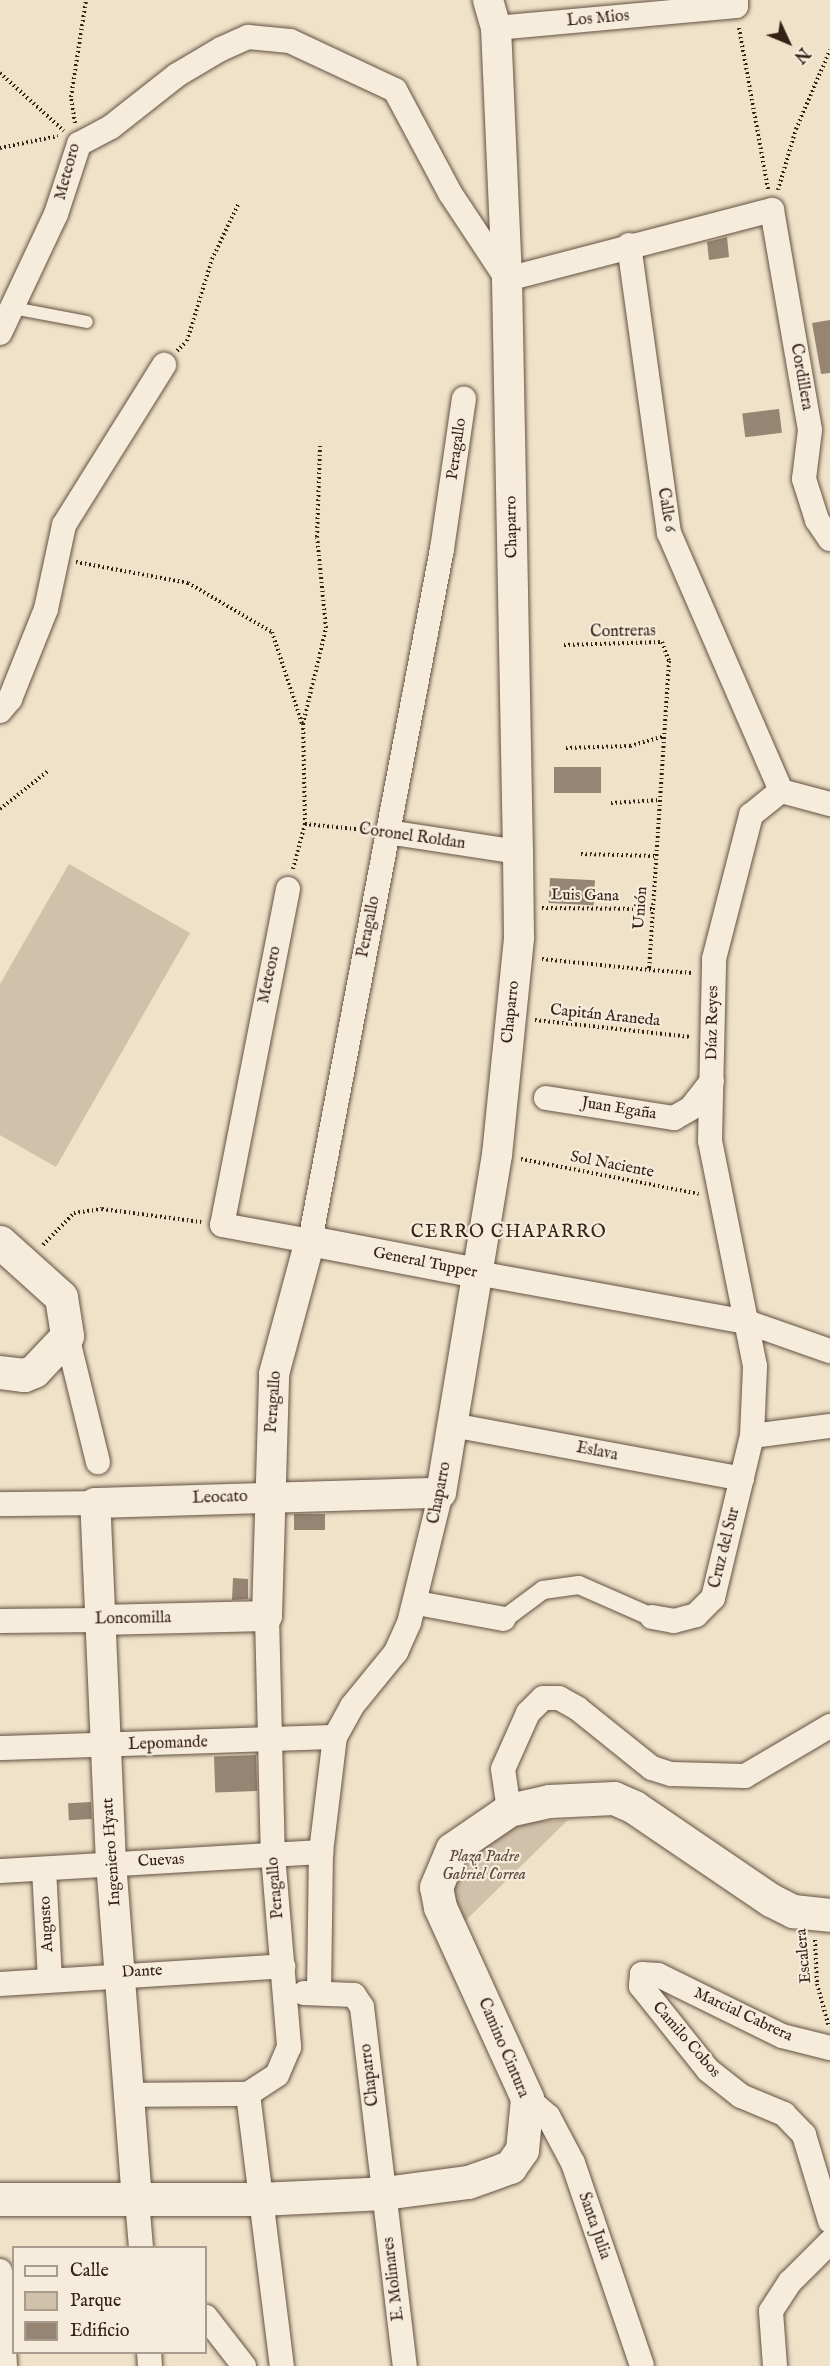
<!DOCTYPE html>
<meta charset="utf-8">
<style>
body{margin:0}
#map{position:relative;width:830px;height:2366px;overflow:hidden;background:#efe2c8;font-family:"IM FELL English",serif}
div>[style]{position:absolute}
.green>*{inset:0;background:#d0c1aa}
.building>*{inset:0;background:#978573;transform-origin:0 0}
.path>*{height:4px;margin-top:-2px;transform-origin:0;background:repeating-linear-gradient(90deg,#372117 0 1.5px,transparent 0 4.5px)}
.roads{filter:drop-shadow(0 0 2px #655143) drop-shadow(0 0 2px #655143)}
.service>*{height:12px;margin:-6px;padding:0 6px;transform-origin:6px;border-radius:6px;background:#f5ecdb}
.pedestrian>*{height:18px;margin:-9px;padding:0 9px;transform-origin:9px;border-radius:9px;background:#f5ecdb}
.minor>*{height:24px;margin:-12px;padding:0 12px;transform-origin:12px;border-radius:12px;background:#f5ecdb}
.tertiary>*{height:30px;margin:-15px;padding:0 15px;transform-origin:15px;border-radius:15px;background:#f5ecdb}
.secondary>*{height:33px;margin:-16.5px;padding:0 16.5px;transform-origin:16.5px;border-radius:16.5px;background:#f5ecdb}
span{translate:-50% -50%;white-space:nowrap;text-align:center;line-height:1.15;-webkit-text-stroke:4.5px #f5ecdb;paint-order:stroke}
.street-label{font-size:16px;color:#372117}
.park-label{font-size:16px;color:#5d493c;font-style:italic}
.neighbourhood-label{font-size:18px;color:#372117;letter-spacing:1.5px}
.legend{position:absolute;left:12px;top:2246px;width:195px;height:108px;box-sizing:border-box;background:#f5ecdb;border:2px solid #a99b8d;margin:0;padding:8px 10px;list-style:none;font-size:18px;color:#372117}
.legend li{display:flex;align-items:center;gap:12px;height:30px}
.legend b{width:30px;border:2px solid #a99b8d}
.north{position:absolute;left:758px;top:12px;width:60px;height:60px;-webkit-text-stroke:4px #f5ecdb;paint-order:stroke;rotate:134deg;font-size:16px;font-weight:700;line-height:24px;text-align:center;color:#372117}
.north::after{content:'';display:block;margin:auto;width:21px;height:27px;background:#372117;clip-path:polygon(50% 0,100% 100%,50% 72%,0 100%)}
</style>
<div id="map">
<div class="green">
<div style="clip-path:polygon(69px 864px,190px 933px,56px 1167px,0 1135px,0 984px)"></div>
<div style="clip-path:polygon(568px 1820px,463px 1923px,444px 1890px,463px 1852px,498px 1823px)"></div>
</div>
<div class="building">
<div style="clip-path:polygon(727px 237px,729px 257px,709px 260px,707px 242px)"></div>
<div style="clip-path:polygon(830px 320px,830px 373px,821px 374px,812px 323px)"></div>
<div style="left:779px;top:409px;width:24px;height:37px;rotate:83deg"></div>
<div style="left:601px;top:767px;width:26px;height:47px;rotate:90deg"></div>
<div style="left:550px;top:878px;width:45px;height:25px;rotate:3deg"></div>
<div style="left:325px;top:1514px;width:16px;height:31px;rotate:90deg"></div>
<div style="clip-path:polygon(233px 1578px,248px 1579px,248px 1599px,232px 1600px)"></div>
<div style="left:256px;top:1755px;width:36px;height:42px;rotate:88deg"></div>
<div style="left:91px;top:1802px;width:17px;height:23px;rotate:87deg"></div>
</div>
<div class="path">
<div style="left:739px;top:28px;width:164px;rotate:79.8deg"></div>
<div style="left:0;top:73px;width:86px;rotate:42.2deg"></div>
<div style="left:75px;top:123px;width:26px;rotate:-99deg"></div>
<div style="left:71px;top:97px;width:98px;rotate:-81.2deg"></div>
<div style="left:0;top:148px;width:59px;rotate:-11.7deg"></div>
<div style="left:778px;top:190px;width:64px;rotate:-73.6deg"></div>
<div style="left:796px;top:129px;width:86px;rotate:-66.7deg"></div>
<div style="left:177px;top:351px;width:14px;rotate:-45deg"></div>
<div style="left:187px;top:341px;width:86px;rotate:-73deg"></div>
<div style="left:212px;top:259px;width:62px;rotate:-64.3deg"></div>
<div style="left:76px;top:562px;width:114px;rotate:10.6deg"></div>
<div style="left:188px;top:583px;width:97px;rotate:30.3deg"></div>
<div style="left:272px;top:632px;width:97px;rotate:71.9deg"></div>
<div style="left:564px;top:645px;width:98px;rotate:-1.8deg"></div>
<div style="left:662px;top:642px;width:20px;rotate:70deg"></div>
<div style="left:669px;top:661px;width:310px;rotate:93.7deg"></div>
<div style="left:649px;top:970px;width:45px;rotate:3.8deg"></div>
<div style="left:566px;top:748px;width:64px;rotate:-1.8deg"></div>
<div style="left:630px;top:746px;width:35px;rotate:-16deg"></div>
<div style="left:611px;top:803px;width:49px;rotate:-3.5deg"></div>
<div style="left:0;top:809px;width:61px;rotate:-38.4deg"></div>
<div style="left:305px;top:824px;width:61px;rotate:5.6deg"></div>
<div style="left:581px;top:854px;width:75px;rotate:1.5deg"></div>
<div style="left:293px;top:869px;width:47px;rotate:-75.1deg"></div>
<div style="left:305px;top:824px;width:100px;rotate:-91.1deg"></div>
<div style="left:303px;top:724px;width:99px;rotate:-76.5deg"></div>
<div style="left:326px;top:628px;width:91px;rotate:-95.6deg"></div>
<div style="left:317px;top:537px;width:91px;rotate:-88.1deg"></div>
<div style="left:542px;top:908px;width:110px;rotate:0.5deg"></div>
<div style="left:542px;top:959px;width:108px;rotate:5.9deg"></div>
<div style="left:535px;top:1020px;width:157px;rotate:6.2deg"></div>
<div style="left:521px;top:1159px;width:181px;rotate:11.1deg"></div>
<div style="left:43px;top:1245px;width:45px;rotate:-45.9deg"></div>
<div style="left:74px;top:1213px;width:28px;rotate:-8deg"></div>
<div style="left:102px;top:1209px;width:100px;rotate:7.5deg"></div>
<div style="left:815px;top:1940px;width:44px;rotate:87.4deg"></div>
<div style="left:817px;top:1984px;width:45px;rotate:74.4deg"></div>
</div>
<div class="roads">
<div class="service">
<div style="left:13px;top:308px;width:75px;rotate:10.7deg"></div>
</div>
<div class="pedestrian">
<div style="left:504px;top:1619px;width:49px;rotate:-36.6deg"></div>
<div style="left:543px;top:1590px;width:36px;rotate:-8deg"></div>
<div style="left:579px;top:1585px;width:80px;rotate:23.7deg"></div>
</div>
<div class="minor">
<div style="left:496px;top:28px;width:241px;rotate:-5.2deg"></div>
<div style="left:736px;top:6px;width:6px;rotate:-90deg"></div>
<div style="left:629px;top:245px;width:291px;rotate:82.1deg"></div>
<div style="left:669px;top:533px;width:281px;rotate:66.5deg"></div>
<div style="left:0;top:333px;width:132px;rotate:-64.8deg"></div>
<div style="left:56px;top:214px;width:74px;rotate:-71.8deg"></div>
<div style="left:79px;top:144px;width:36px;rotate:-28deg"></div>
<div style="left:111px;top:127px;width:84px;rotate:-38.2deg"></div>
<div style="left:177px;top:75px;width:51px;rotate:-30.6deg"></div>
<div style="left:221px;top:49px;width:30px;rotate:-24deg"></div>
<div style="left:248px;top:37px;width:42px;rotate:5.4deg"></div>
<div style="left:290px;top:41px;width:116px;rotate:25deg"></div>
<div style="left:395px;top:90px;width:117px;rotate:61.9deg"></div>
<div style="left:450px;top:193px;width:103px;rotate:56.5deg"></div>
<div style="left:507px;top:279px;width:274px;rotate:-14.6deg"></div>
<div style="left:772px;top:210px;width:223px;rotate:80.2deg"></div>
<div style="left:810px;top:430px;width:49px;rotate:97deg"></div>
<div style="left:804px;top:479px;width:43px;rotate:72.4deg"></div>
<div style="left:817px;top:520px;width:23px;rotate:56deg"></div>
<div style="left:0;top:711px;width:16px;rotate:-50deg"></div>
<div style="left:10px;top:699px;width:97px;rotate:-68.2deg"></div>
<div style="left:46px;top:609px;width:86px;rotate:-77.9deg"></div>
<div style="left:64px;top:525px;width:189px;rotate:-58deg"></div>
<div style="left:387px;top:832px;width:133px;rotate:8.7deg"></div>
<div style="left:288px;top:889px;width:342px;rotate:101.1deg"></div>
<div style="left:222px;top:1225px;width:89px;rotate:10.3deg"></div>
<div style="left:310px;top:1241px;width:704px;rotate:-79.2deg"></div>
<div style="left:442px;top:549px;width:152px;rotate:-81.7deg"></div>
<div style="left:546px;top:1098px;width:130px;rotate:8.9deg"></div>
<div style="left:674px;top:1118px;width:20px;rotate:-30deg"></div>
<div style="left:691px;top:1108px;width:34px;rotate:-52deg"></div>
<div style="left:477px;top:1273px;width:274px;rotate:10.3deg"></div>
<div style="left:747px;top:1322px;width:88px;rotate:19.3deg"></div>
<div style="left:67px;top:1336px;width:130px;rotate:76.2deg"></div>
<div style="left:452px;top:1425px;width:295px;rotate:10.5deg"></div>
<div style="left:752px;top:1436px;width:79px;rotate:-7.3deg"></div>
<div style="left:0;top:1504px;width:95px;rotate:-0.6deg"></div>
<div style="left:417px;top:1603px;width:88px;rotate:10.4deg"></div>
<div style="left:267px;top:1616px;width:239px;rotate:88.6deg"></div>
<div style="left:273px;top:1855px;width:193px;rotate:85.2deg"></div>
<div style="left:289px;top:2047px;width:30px;rotate:113deg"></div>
<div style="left:277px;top:2075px;width:35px;rotate:147deg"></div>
<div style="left:248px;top:2094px;width:274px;rotate:82.9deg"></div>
<div style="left:652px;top:1617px;width:22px;rotate:10deg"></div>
<div style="left:674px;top:1621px;width:23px;rotate:-15deg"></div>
<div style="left:696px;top:1615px;width:24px;rotate:-45deg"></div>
<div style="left:713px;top:1598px;width:167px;rotate:-76.5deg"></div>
<div style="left:752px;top:1436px;width:70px;rotate:-87.5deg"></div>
<div style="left:755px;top:1366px;width:229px;rotate:-101.3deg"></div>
<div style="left:710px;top:1141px;width:182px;rotate:-88.7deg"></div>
<div style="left:714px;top:959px;width:149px;rotate:-75.6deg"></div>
<div style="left:751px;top:815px;width:38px;rotate:-39deg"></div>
<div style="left:781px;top:791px;width:51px;rotate:14.9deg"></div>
<div style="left:0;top:1621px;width:99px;rotate:-0.6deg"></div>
<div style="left:0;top:1748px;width:335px;rotate:-1.9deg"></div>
<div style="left:509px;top:1810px;width:41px;rotate:-98.3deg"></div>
<div style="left:503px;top:1769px;width:61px;rotate:-65.9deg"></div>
<div style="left:528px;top:1713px;width:21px;rotate:-45deg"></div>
<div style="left:543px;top:1698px;width:16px"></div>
<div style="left:559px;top:1698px;width:21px;rotate:29deg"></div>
<div style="left:577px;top:1708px;width:96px;rotate:38.7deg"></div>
<div style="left:652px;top:1768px;width:20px;rotate:18deg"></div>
<div style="left:671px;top:1774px;width:74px;rotate:1.5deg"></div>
<div style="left:745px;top:1776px;width:99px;rotate:-30.5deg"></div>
<div style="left:44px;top:1869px;width:111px;rotate:86.9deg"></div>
<div style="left:0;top:1871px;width:322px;rotate:-3.4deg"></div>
<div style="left:0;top:1984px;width:284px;rotate:-3.6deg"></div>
<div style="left:304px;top:1993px;width:50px;rotate:2.3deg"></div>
<div style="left:354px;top:1995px;width:14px;rotate:56deg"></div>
<div style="left:362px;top:2007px;width:362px;rotate:83.2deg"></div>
<div style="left:319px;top:1993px;width:141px;rotate:-89.2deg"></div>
<div style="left:321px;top:1852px;width:116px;rotate:-83.1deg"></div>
<div style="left:335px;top:1737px;width:35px;rotate:-61deg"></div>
<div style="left:352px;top:1706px;width:70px;rotate:-50.8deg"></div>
<div style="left:396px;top:1652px;width:32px;rotate:-66deg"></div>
<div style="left:409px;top:1623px;width:134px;rotate:-76.2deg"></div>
<div style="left:830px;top:2048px;width:49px;rotate:-166deg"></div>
<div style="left:782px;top:2036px;width:138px;rotate:-153.8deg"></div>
<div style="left:658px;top:1975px;width:16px;rotate:-176deg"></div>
<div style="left:642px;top:1974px;width:12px;rotate:95deg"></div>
<div style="left:641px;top:1986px;width:107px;rotate:51.4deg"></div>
<div style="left:708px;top:2070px;width:42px;rotate:38.2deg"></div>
<div style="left:741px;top:2096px;width:47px;rotate:22.7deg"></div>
<div style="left:784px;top:2114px;width:29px;rotate:46deg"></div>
<div style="left:804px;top:2135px;width:90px;rotate:73.2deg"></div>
<div style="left:129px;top:2095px;width:119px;rotate:-0.5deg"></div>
<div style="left:527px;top:2098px;width:28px;rotate:41deg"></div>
<div style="left:548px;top:2116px;width:53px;rotate:62deg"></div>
<div style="left:573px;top:2163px;width:214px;rotate:71.2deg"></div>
<div style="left:137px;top:2200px;width:48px;rotate:85.2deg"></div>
<div style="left:0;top:2271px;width:95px;rotate:87deg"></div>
<div style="left:206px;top:2317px;width:62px;rotate:52.2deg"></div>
<div style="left:149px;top:2352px;width:14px;rotate:86deg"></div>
<div style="left:775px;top:2366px;width:55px;rotate:-94.2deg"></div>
<div style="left:771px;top:2311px;width:35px;rotate:-57deg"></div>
<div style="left:790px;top:2282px;width:57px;rotate:-45deg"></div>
</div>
<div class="tertiary">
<div style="left:99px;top:1620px;width:168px;rotate:-1.4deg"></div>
<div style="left:267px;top:1616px;width:242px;rotate:-88.3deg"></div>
<div style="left:274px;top:1374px;width:138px;rotate:-74.9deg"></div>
<div style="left:310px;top:1241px;width:170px;rotate:10.8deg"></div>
<div style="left:137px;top:2200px;width:338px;rotate:-94.4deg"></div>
<div style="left:111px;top:1863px;width:360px;rotate:-92.5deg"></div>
<div style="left:95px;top:1503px;width:346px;rotate:-1.7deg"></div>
<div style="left:441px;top:1493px;width:343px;rotate:-80.6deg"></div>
<div style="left:497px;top:1155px;width:219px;rotate:-84.2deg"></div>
<div style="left:519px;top:937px;width:85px;rotate:-90.7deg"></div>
<div style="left:518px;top:852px;width:573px;rotate:-91.1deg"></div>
<div style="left:507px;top:279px;width:251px;rotate:-92.5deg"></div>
<div style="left:496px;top:28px;width:29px;rotate:-106deg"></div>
</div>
<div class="secondary">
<div style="left:0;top:1242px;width:82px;rotate:42deg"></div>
<div style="left:61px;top:1297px;width:39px;rotate:81deg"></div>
<div style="left:67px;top:1336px;width:48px;rotate:133.3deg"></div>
<div style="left:34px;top:1371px;width:11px;rotate:158deg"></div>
<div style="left:24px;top:1375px;width:24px;rotate:-173deg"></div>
<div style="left:0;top:2199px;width:259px"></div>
<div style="left:259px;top:2199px;width:125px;rotate:-2.7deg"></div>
<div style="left:384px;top:2193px;width:85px;rotate:-7.5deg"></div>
<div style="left:468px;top:2182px;width:45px;rotate:-19.7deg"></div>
<div style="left:510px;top:2167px;width:21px;rotate:-55deg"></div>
<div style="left:522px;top:2150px;width:52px;rotate:-84.5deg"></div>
<div style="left:527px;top:2098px;width:210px;rotate:-114.5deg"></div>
<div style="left:440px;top:1907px;width:20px;rotate:-101deg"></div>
<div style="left:436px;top:1887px;width:41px;rotate:-67.2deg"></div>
<div style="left:452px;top:1849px;width:69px;rotate:-34.4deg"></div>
<div style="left:509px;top:1810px;width:41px;rotate:-12.7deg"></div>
<div style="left:549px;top:1801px;width:65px;rotate:-2.6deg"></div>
<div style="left:614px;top:1798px;width:22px;rotate:24deg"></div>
<div style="left:634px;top:1807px;width:166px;rotate:34.2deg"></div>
<div style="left:771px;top:1900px;width:25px;rotate:27deg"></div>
<div style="left:793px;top:1911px;width:37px;rotate:6deg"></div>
</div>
</div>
<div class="street-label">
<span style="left:598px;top:19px;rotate:-5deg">Los Mios</span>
<span style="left:68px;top:172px;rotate:-75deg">Meteoro</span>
<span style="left:801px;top:377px;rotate:80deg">Cordillera</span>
<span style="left:457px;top:449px;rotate:-82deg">Peragallo</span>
<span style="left:666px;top:510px;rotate:80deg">Calle 6</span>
<span style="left:512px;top:527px;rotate:-91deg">Chaparro</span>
<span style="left:623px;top:632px;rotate:-1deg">Contreras</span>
<span style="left:412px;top:837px;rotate:8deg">Coronel Roldan</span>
<span style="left:585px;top:896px;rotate:1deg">Luis Gana</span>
<span style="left:641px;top:908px;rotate:-86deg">Unión</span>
<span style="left:369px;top:927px;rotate:-79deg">Peragallo</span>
<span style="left:270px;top:975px;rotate:-78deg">Meteoro</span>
<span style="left:511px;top:1012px;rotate:-84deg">Chaparro</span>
<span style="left:605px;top:1016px;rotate:6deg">Capitán Araneda</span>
<span style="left:713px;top:1023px;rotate:-89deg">Díaz Reyes</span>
<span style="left:619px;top:1109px;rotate:9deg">Juan Egaña</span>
<span style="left:612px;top:1165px;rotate:11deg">Sol Naciente</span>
<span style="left:425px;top:1263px;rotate:11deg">General Tupper</span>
<span style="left:274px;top:1402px;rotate:-86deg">Peragallo</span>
<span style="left:597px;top:1452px;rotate:11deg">Eslava</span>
<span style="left:440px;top:1493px;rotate:-79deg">Chaparro</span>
<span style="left:220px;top:1498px;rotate:-2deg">Leocato</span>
<span style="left:725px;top:1548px;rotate:-76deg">Cruz del Sur</span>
<span style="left:133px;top:1619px;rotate:-1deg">Loncomilla</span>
<span style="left:168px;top:1744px;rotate:-2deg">Lepomande</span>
<span style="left:112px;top:1852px;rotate:-94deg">Ingeniero Hyatt</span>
<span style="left:161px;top:1861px;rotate:-3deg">Cuevas</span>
<span style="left:276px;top:1888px;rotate:-95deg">Peragallo</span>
<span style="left:47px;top:1924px;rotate:-93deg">Augusto</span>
<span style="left:804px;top:1956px;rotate:-95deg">Escalera</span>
<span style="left:142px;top:1972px;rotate:-3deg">Dante</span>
<span style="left:743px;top:2015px;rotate:25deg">Marcial Cabrera</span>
<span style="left:686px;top:2040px;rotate:49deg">Camilo Cobos</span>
<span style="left:503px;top:2048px;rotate:67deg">Camino Cintura</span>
<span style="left:370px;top:2075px;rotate:-97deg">Chaparro</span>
<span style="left:594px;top:2226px;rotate:71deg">Santa Julia</span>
<span style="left:394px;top:2279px;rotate:-97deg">E. Molinares</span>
</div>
<div class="park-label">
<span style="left:484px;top:1866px">Plaza Padre<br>Gabriel Correa</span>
</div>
<div class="neighbourhood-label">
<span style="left:509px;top:1233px">CERRO CHAPARRO</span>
</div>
<ul class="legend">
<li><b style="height:8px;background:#f5ecdb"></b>Calle</li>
<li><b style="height:16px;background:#d0c1aa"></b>Parque</li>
<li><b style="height:16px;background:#978573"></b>Edificio</li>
</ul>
<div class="north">N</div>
</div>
